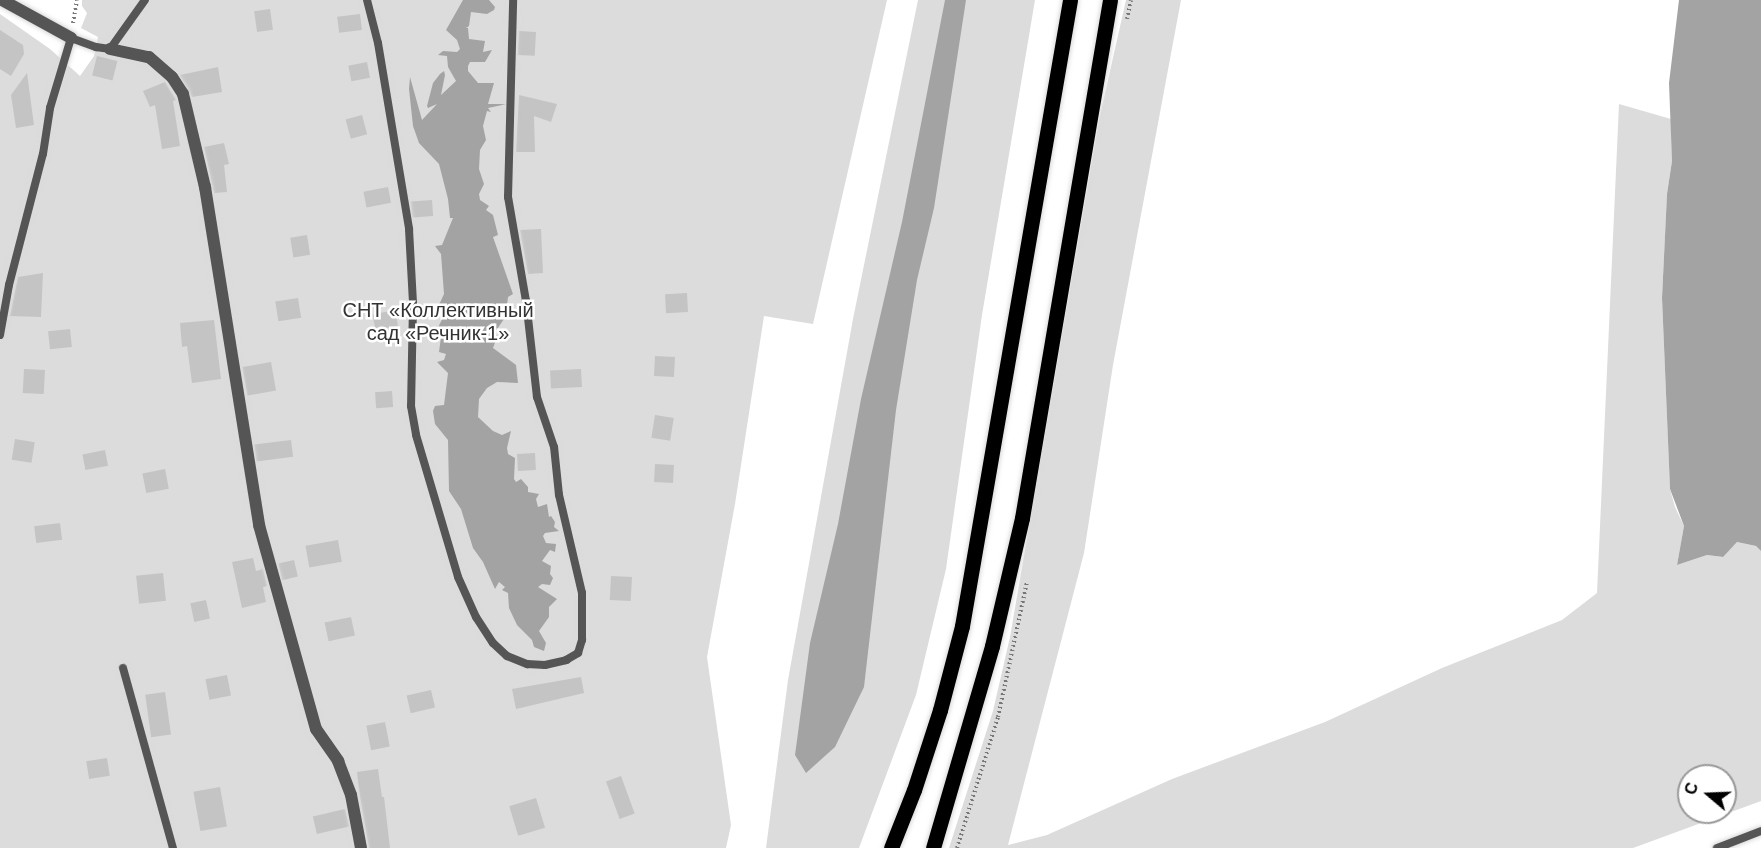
<!DOCTYPE html>
<meta charset="utf-8">
<style>
body{margin:0}
#map{position:relative;width:1761px;height:848px;overflow:hidden;background:#fff;font-family:Helvetica,sans-serif}
div>[style]{position:absolute}
.green>*{inset:0;background:#dcdcdc}
.water>*{inset:0;background:#a3a3a3}
.building>*{inset:0;background:#c4c4c4;transform-origin:0 0}
.path>*{height:4px;margin-top:-2px;transform-origin:0;background:repeating-linear-gradient(90deg,#777 0 1.5px,transparent 0 4.5px)}
.roads{filter:drop-shadow(0 0 2px #dbdbdb) drop-shadow(0 0 2px #dbdbdb)}
.lane>*{height:8px;margin:-4px;padding:0 4px;transform-origin:4px;border-radius:4px;background:#555}
.street>*{height:12px;margin:-6px;padding:0 6px;transform-origin:6px;border-radius:6px;background:#555}
.primary>*{height:15px;margin:-7.5px;padding:0 7.5px;transform-origin:7.5px;border-radius:7.5px;background:#000}
span{translate:-50% -50%;white-space:nowrap;text-align:center;line-height:1.15;-webkit-text-stroke:5px #fff;paint-order:stroke}
.park-label{font-size:20px;color:#333}
.north{position:absolute;left:1677px;top:764px;width:60px;height:60px;box-sizing:border-box;background:#fff;border:2px solid #999;border-radius:50%;rotate:289deg;font-size:16px;font-weight:700;line-height:24px;text-align:center;color:#000}
.north::after{content:'';display:block;margin:auto;width:21px;height:27px;background:#000;clip-path:polygon(50% 0,100% 100%,50% 72%,0 100%)}
</style>
<div id="map">
<div class="green">
<div style="clip-path:polygon(82px 0,887px 0,813px 324px,764px 316px,735px 504px,707px 657px,731px 825px,726px 848px,0 848px,0 14px,50px 49px,80px 76px,94px 56px,98px 37px,81px 28px,87px 13px,82px 6px)"></div>
<div style="clip-path:polygon(918px 0,1035px 0,982px 315px,946px 569px,916px 695px,859px 848px,766px 848px,788px 680px,853px 319px)"></div>
<div style="clip-path:polygon(evenodd,1126px 0,1181px 0,1113px 365px,1084px 553px,1008px 845px,1047px 835px,1172px 779px,1325px 722px,1442px 668px,1562px 620px,1597px 593px,1619px 104px,1671px 119px,1672px 161px,1667px 194px,1662px 298px,1670px 489px,1675px 507px,1684px 526px,1677px 565px,1707px 555px,1722px 557px,1737px 542px,1756px 546px,1761px 551px,1761px 801px,1633px 848px,949px 848px,993px 711px,1010px 637px,1099px 120px,1126px 0,1689px 776px,1725px 776px,1725px 812px,1689px 812px,1689px 776px)"></div>
</div>
<div class="water">
<div style="clip-path:polygon(463px 0,489px 0,495px 7px,494px 10px,487px 14px,471px 12px,469px 26px,466px 28px,468px 28px,469px 39px,485px 41px,483px 52px,492px 50px,485px 62px,470px 62px,468px 66px,468px 71px,478px 83px,494px 83px,488px 104px,507px 104px,488px 108px,491px 112px,487px 111px,483px 126px,486px 140px,480px 150px,479px 169px,484px 184px,479px 194px,480px 200px,489px 206px,486px 210px,493px 215px,498px 235px,493px 237px,513px 294px,508px 297px,507px 305px,503px 309px,504px 319px,495px 332px,497px 337px,493px 348px,516px 365px,518px 383px,497px 382px,487px 388px,479px 399px,478px 417px,493px 431px,502px 435px,511px 431px,507px 448px,508px 454px,515px 458px,514px 479px,516px 482px,521px 479px,528px 487px,528px 492px,539px 494px,536px 499px,538px 507px,547px 504px,549px 517px,551px 516px,555px 522px,554px 527px,559px 531px,545px 533px,543px 536px,546px 543px,556px 544px,555px 552px,550px 550px,542px 561px,551px 566px,550px 574px,553px 578px,550px 585px,542px 584px,538px 587px,557px 599px,549px 607px,549px 617px,539px 631px,546px 643px,544px 651px,534px 647px,532px 640px,517px 625px,509px 608px,508px 593px,502px 590px,505px 587px,499px 582px,495px 589px,483px 562px,473px 548px,461px 509px,449px 491px,448px 440px,435px 424px,433px 411px,435px 406px,444px 405px,448px 373px,437px 362px,444px 360px,446px 354px,439px 352px,441px 337px,432px 339px,447px 310px,437px 309px,444px 294px,441px 254px,435px 246px,442px 245px,453px 218px,450px 218px,448px 199px,439px 164px,419px 143px,413px 126px,409px 89px,410px 77px,422px 120px,437px 104px,428px 108px,427px 106px,433px 83px,440px 74px,444px 71px,445px 75px,441px 95px,456px 81px,448px 67px,447px 56px,438px 55px,443px 51px,457px 52px,460px 49px,457px 40px,446px 30px)"></div>
<div style="clip-path:polygon(945px 0,966px 0,934px 208px,917px 280px,896px 410px,864px 687px,835px 747px,806px 773px,795px 755px,810px 643px,838px 524px,861px 399px,902px 222px)"></div>
<div style="clip-path:polygon(1679px 0,1761px 0,1761px 551px,1756px 546px,1737px 542px,1723px 557px,1707px 555px,1677px 565px,1684px 526px,1670px 489px,1662px 298px,1667px 194px,1672px 161px,1669px 83px)"></div>
</div>
<div class="building">
<div style="left:270px;top:9px;width:21px;height:16px;rotate:82deg"></div>
<div style="left:360px;top:14px;width:16px;height:23px;rotate:83deg"></div>
<div style="clip-path:polygon(0 30px,23px 45px,24px 54px,11px 76px,0 69px)"></div>
<div style="left:519px;top:31px;width:17px;height:24px;rotate:3deg"></div>
<div style="left:97px;top:56px;width:21px;height:20px;rotate:14deg"></div>
<div style="left:367px;top:62px;width:16px;height:19px;rotate:79deg"></div>
<div style="clip-path:polygon(218px 67px,222px 92px,192px 97px,180px 75px)"></div>
<div style="clip-path:polygon(27px 73px,34px 125px,16px 128px,11px 95px)"></div>
<div style="clip-path:polygon(165px 82px,176px 100px,173px 101px,180px 146px,162px 149px,155px 105px,150px 107px,143px 91px)"></div>
<div style="clip-path:polygon(519px 95px,557px 104px,551px 122px,534px 116px,535px 152px,516px 152px)"></div>
<div style="left:362px;top:115px;width:20px;height:17px;rotate:75deg"></div>
<div style="clip-path:polygon(224px 143px,229px 164px,224px 165px,227px 192px,214px 193px,204px 147px)"></div>
<div style="left:388px;top:187px;width:16px;height:25px;rotate:79deg"></div>
<div style="left:432px;top:200px;width:16px;height:21px;rotate:86deg"></div>
<div style="clip-path:polygon(541px 229px,543px 273px,528px 274px,520px 230px)"></div>
<div style="left:307px;top:235px;width:20px;height:17px;rotate:81deg"></div>
<div style="clip-path:polygon(43px 273px,41px 317px,10px 316px,18px 277px)"></div>
<div style="left:687px;top:293px;width:19px;height:22px;rotate:87deg"></div>
<div style="left:298px;top:298px;width:20px;height:23px;rotate:81deg"></div>
<div style="left:395px;top:310px;width:16px;height:23px;rotate:79deg"></div>
<div style="clip-path:polygon(214px 320px,221px 379px,192px 383px,187px 346px,182px 347px,180px 323px)"></div>
<div style="left:70px;top:329px;width:18px;height:22px;rotate:84deg"></div>
<div style="left:655px;top:356px;width:20px;height:20px;rotate:3deg"></div>
<div style="left:271px;top:362px;width:29px;height:29px;rotate:80deg"></div>
<div style="left:24px;top:369px;width:21px;height:24px;rotate:3deg"></div>
<div style="left:581px;top:369px;width:18px;height:31px;rotate:87deg"></div>
<div style="left:392px;top:391px;width:16px;height:17px;rotate:86deg"></div>
<div style="left:655px;top:415px;width:19px;height:23px;rotate:9deg"></div>
<div style="left:15px;top:439px;width:20px;height:21px;rotate:9deg"></div>
<div style="left:291px;top:440px;width:17px;height:37px;rotate:83deg"></div>
<div style="left:105px;top:450px;width:16px;height:23px;rotate:79deg"></div>
<div style="left:535px;top:453px;width:17px;height:18px;rotate:87deg"></div>
<div style="left:655px;top:464px;width:19px;height:18px;rotate:3deg"></div>
<div style="left:165px;top:469px;width:20px;height:23px;rotate:79deg"></div>
<div style="left:60px;top:523px;width:17px;height:26px;rotate:83deg"></div>
<div style="left:338px;top:540px;width:22px;height:33px;rotate:80deg"></div>
<div style="clip-path:polygon(253px 558px,256px 571px,263px 569px,267px 586px,263px 587px,266px 602px,242px 608px,232px 562px)"></div>
<div style="left:294px;top:560px;width:17px;height:16px;rotate:77deg"></div>
<div style="left:163px;top:573px;width:28px;height:27px;rotate:84deg"></div>
<div style="left:611px;top:576px;width:21px;height:24px;rotate:3deg"></div>
<div style="left:206px;top:600px;width:19px;height:16px;rotate:78deg"></div>
<div style="left:351px;top:617px;width:19px;height:27px;rotate:78deg"></div>
<div style="left:227px;top:675px;width:21px;height:22px;rotate:79deg"></div>
<div style="clip-path:polygon(581px 677px,584px 693px,516px 709px,512px 689px)"></div>
<div style="left:431px;top:690px;width:18px;height:25px;rotate:77deg"></div>
<div style="left:165px;top:692px;width:43px;height:20px;rotate:82deg"></div>
<div style="left:385px;top:722px;width:25px;height:19px;rotate:79deg"></div>
<div style="left:107px;top:758px;width:18px;height:21px;rotate:81deg"></div>
<div style="clip-path:polygon(378px 769px,382px 797px,384px 797px,390px 848px,369px 848px,360px 797px,357px 772px)"></div>
<div style="left:621px;top:776px;width:40px;height:16px;rotate:70deg"></div>
<div style="left:220px;top:787px;width:40px;height:27px;rotate:80deg"></div>
<div style="left:536px;top:798px;width:31px;height:28px;rotate:73deg"></div>
<div style="left:345px;top:809px;width:18px;height:33px;rotate:77deg"></div>
</div>
<div class="path">
<div style="left:1127px;top:19px;width:19px;rotate:-78deg"></div>
<div style="left:73px;top:23px;width:23px;rotate:-80deg"></div>
<div style="left:957px;top:848px;width:137px;rotate:-72.6deg"></div>
<div style="left:998px;top:717px;width:138px;rotate:-77.9deg"></div>
</div>
<div class="roads">
<div class="lane">
<div style="left:367px;top:0;width:44px;rotate:75.7deg"></div>
<div style="left:378px;top:43px;width:189px;rotate:80.5deg"></div>
<div style="left:409px;top:229px;width:75px;rotate:86.9deg"></div>
<div style="left:413px;top:304px;width:102px;rotate:91.1deg"></div>
<div style="left:411px;top:406px;width:29px;rotate:80deg"></div>
<div style="left:416px;top:435px;width:148px;rotate:73.5deg"></div>
<div style="left:458px;top:577px;width:44px;rotate:65.8deg"></div>
<div style="left:476px;top:617px;width:31px;rotate:57deg"></div>
<div style="left:493px;top:643px;width:19px;rotate:43deg"></div>
<div style="left:507px;top:656px;width:22px;rotate:22deg"></div>
<div style="left:527px;top:664px;width:18px;rotate:3deg"></div>
<div style="left:545px;top:665px;width:22px;rotate:-13deg"></div>
<div style="left:566px;top:660px;width:14px;rotate:-30deg"></div>
<div style="left:578px;top:653px;width:14px;rotate:-73deg"></div>
<div style="left:582px;top:640px;width:47px;rotate:-90deg"></div>
<div style="left:582px;top:593px;width:101px;rotate:-103.2deg"></div>
<div style="left:559px;top:495px;width:48px;rotate:-95.9deg"></div>
<div style="left:554px;top:447px;width:53px;rotate:-108.8deg"></div>
<div style="left:537px;top:397px;width:97px;rotate:-96.5deg"></div>
<div style="left:526px;top:301px;width:106px;rotate:-99.8deg"></div>
<div style="left:508px;top:197px;width:197px;rotate:-88.5deg"></div>
<div style="left:0;top:335px;width:51px;rotate:-79.8deg"></div>
<div style="left:9px;top:285px;width:135px;rotate:-75.5deg"></div>
<div style="left:43px;top:154px;width:47px;rotate:-81.3deg"></div>
<div style="left:50px;top:108px;width:73px;rotate:-73.3deg"></div>
<div style="left:71px;top:38px;width:27px;rotate:20deg"></div>
<div style="left:96px;top:47px;width:14px;rotate:8deg"></div>
<div style="left:110px;top:49px;width:60px;rotate:-54.5deg"></div>
<div style="left:123px;top:668px;width:187px;rotate:74.5deg"></div>
<div style="left:1717px;top:848px;width:47px;rotate:-21.1deg"></div>
</div>
<div class="street">
<div style="left:2px;top:0;width:79px;rotate:28.8deg"></div>
<div style="left:110px;top:49px;width:40px;rotate:12deg"></div>
<div style="left:149px;top:57px;width:30px;rotate:41deg"></div>
<div style="left:172px;top:77px;width:20px;rotate:57deg"></div>
<div style="left:183px;top:94px;width:96px;rotate:76.7deg"></div>
<div style="left:205px;top:187px;width:342px;rotate:80.9deg"></div>
<div style="left:259px;top:525px;width:212px;rotate:74.4deg"></div>
<div style="left:316px;top:729px;width:39px;rotate:55deg"></div>
<div style="left:338px;top:761px;width:36px;rotate:69deg"></div>
<div style="left:351px;top:795px;width:54px;rotate:79.3deg"></div>
</div>
<div class="primary">
<div style="left:891px;top:848px;width:62px;rotate:-68.4deg"></div>
<div style="left:914px;top:790px;width:84px;rotate:-72deg"></div>
<div style="left:940px;top:710px;width:87px;rotate:-75.3deg"></div>
<div style="left:962px;top:626px;width:635px;rotate:-80.21deg"></div>
<div style="left:933px;top:848px;width:210px;rotate:-73.7deg"></div>
<div style="left:992px;top:646px;width:131px;rotate:-76.8deg"></div>
<div style="left:1022px;top:518px;width:525px;rotate:-80.36deg"></div>
</div>
</div>
<div class="park-label">
<span style="left:438px;top:322px">СНТ «Коллективный<br>сад «Речник-1»</span>
</div>
<div class="north">С</div>
</div>
